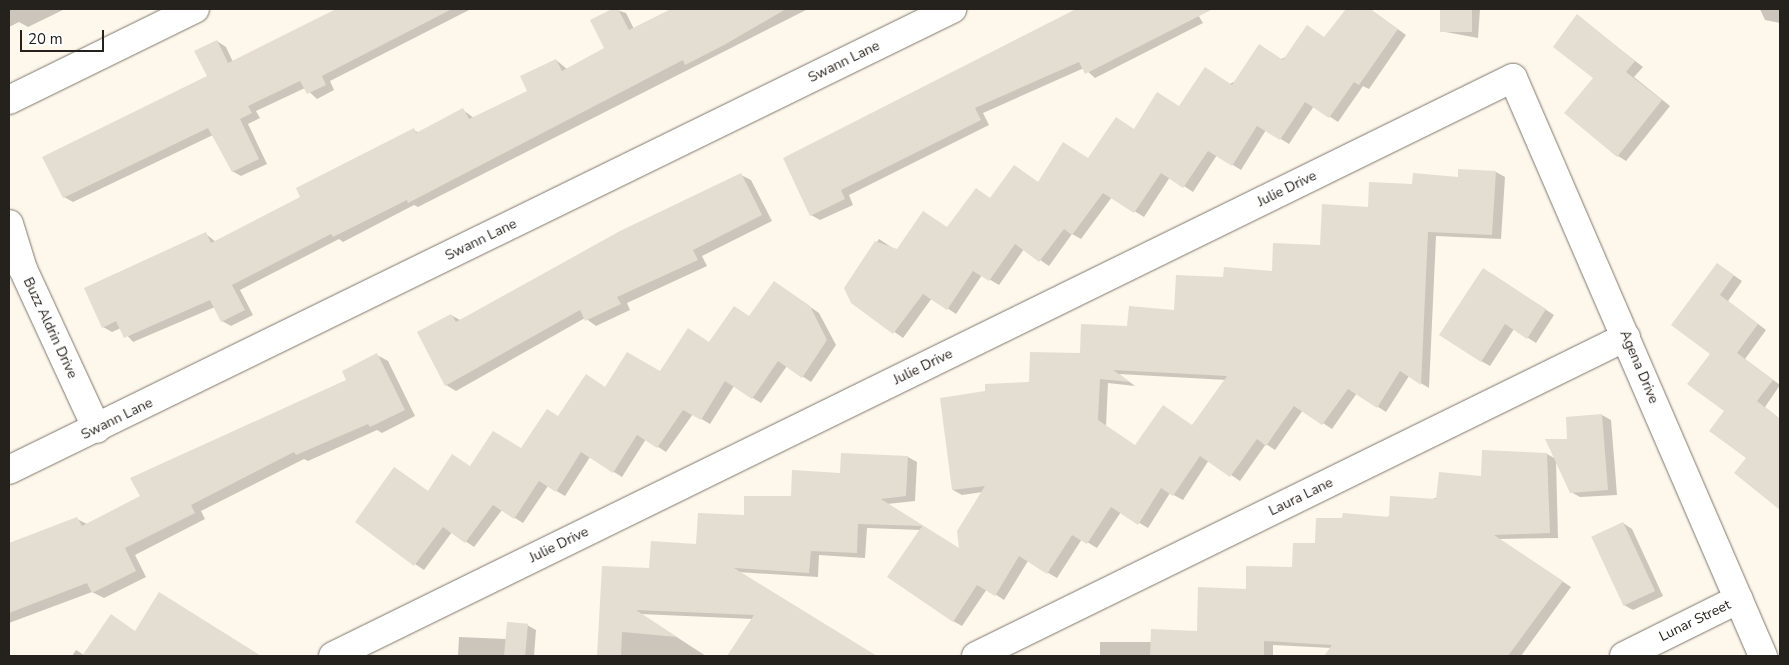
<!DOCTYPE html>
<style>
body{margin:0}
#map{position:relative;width:1789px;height:665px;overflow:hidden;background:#fef7eb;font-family:"Nunito Sans",sans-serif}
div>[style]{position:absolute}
.shadow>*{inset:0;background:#0003}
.building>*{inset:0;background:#e4ddd1;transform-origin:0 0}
.roads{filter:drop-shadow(0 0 1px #7e776d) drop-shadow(0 0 1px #7e776d)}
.minor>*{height:28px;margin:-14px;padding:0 14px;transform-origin:14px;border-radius:14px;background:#fff}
span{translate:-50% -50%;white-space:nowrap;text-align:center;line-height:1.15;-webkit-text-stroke:4.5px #fff;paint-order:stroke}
.street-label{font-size:14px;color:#25221e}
.frame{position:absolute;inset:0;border:10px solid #25221e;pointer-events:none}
.scale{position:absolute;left:20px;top:30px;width:84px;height:22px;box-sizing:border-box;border:2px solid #25221e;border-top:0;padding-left:6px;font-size:15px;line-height:18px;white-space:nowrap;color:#25221e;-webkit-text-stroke:4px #fff;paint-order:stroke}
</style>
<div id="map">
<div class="shadow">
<div style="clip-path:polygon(9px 9px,65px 9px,28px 27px,19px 22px,9px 27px)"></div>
<div style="clip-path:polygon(338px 9px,471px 9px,330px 81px,334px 90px,317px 99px,305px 88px,256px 111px,260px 118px,248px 124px,267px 164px,241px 176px,232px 171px,213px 135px,73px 202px,64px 197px,208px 77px,217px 41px,226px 47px,233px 62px)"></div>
<div style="clip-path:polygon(614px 9px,626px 13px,634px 29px,674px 9px,808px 9px,418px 207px,414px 205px,343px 242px,339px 239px,240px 290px,253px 315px,231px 326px,222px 321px,215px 307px,133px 342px,121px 328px,112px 332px,103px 327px,206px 234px,216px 242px,302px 198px,414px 130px,419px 133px,463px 110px,474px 118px,529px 91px,556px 60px,567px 69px,606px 49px,591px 21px)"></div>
<div style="clip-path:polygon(1078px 9px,1205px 9px,1197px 13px,1203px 23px,1095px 78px,1084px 68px,983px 113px,989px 125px,849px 195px,853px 205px,820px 220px,811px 215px,785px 159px)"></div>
<div style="clip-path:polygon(1347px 9px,1370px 9px,1406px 35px,1369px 89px,1363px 86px,1338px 122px,1314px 106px,1289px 144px,1266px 130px,1241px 170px,1217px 155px,1193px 192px,1170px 177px,1144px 217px,1112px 197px,1081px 239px,1072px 234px,1049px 266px,1024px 249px,999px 285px,982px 275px,956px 314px,932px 298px,903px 338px,852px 302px,846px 288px,879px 239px,897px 251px,948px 228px,991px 199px,1015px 166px,1039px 183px,1089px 159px,1180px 108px,1325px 38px)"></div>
<div style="clip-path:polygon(1441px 9px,1480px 9px,1478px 38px,1440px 31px)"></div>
<div style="clip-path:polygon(1760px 9px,1780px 9px,1780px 23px,1765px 20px)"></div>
<div style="clip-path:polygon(1577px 16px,1643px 67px,1634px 77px,1670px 106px,1626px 161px,1618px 156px)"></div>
<div style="clip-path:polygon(evenodd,1459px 170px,1496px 172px,1505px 177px,1501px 239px,1436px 236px,1429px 388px,1409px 376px,1386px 412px,1357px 393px,1332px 429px,1303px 410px,1275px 450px,1266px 444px,1240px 481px,1209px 460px,1183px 500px,1170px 493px,1148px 528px,1121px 512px,1097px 548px,1082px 539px,1057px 578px,1028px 561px,1004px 600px,987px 589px,962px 626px,953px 621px,921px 530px,867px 528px,865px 558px,819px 555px,818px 577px,738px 572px,870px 656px,729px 656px,753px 619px,641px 614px,706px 656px,599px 656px,603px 567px,650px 569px,746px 516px,841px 474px,908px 457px,917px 462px,915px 501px,887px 504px,961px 550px,983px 492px,962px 495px,953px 490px,987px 392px,1031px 383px,1128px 327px,1175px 312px,1224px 278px,1273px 273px,1321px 246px,1369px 208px,1414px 186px,1459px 178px,1459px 170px,1119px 374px,1226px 380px,1193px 426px,1135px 446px,1106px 426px,1108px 383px,1135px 386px,1119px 374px)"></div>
<div style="clip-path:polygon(741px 175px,751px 180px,772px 221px,702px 256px,707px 266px,627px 303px,630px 310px,596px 326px,585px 318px,456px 391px,446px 385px,451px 315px,460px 320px)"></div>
<div style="clip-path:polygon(1726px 270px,1742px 281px,1728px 301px,1766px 330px,1745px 359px,1780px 385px,1765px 407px,1780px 419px,1780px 509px,1736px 473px,1748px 458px,1725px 411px,1711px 353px,1673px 325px)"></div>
<div style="clip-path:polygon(1492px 274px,1554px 315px,1536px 343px,1514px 329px,1490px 366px,1481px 361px)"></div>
<div style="clip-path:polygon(783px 288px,819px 313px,836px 345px,811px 382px,787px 366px,761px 403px,734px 386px,710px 424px,693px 414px,666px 452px,646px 439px,622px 477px,590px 457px,565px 496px,548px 486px,523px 523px,502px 510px,474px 547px,452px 532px,424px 570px,415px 564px,395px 468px,429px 492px,471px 467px,521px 449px,559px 418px,606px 388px,660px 373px,750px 317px)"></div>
<div style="clip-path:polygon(377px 355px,388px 361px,415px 416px,382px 433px,377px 430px,308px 461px,304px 459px,201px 511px,205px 519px,135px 555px,146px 577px,104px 598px,92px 592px,9px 623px,9px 545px,77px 519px,87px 524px,141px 497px,348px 381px)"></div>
<div style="clip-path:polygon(1602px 415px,1611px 420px,1617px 495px,1580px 497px,1571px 492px,1569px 440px)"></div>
<div style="clip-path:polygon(1547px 454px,1556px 459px,1558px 538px,1499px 539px,1571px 587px,1521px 656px,1325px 656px,1331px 648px,1273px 645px,1273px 656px,1100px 656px,1100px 642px,1152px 642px,1198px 633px,1247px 590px,1293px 568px,1316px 545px)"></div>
<div style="clip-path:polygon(1623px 523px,1632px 529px,1663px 596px,1633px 610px,1624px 605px)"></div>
<div style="clip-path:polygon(527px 625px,536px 630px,534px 656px,458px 656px,459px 637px,506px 639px)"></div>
<div style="clip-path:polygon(136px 632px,220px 632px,204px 656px,72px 656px,76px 650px,84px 655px)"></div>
</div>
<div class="building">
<div style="clip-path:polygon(336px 9px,452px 9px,322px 76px,326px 85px,307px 94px,300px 81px,248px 106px,252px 113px,240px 119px,259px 159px,232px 172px,208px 128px,63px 198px,42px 157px,207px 76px,194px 51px,217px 40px,228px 63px)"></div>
<div style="clip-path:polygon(612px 9px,618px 9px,629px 30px,671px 9px,786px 9px,724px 45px,685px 65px,683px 60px,408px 203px,407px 200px,333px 237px,331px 234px,232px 285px,245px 310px,221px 322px,210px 300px,124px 338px,116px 321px,102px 328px,84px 288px,206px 232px,211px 243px,300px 197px,296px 188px,414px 128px,416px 133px,463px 108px,469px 119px,527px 91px,520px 76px,556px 59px,562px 71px,604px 48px,590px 20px)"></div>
<div style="clip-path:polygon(1076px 9px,1213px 9px,1085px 74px,1079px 62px,975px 108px,981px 120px,841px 190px,845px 199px,810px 216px,783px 158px)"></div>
<div style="clip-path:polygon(1346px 9px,1370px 9px,1398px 29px,1359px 85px,1354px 82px,1329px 118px,1305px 102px,1280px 140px,1257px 126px,1232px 166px,1208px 151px,1183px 188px,1161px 173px,1134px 213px,1103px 193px,1072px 235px,1064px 229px,1039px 262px,1015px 244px,989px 281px,973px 271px,947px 310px,923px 294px,893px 334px,851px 303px,844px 288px,875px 241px,897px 249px,923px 211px,947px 227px,976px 188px,990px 198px,1014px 165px,1038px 182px,1063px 142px,1088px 158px,1116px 117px,1134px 129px,1157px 92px,1179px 106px,1205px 67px,1232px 85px,1259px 44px,1283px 60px,1307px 25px,1324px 37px)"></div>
<div style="left:1440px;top:9px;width:32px;height:23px"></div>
<div style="clip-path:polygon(1577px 14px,1635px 61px,1626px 72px,1662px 100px,1617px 157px,1564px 113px,1593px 78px,1553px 47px)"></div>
<div style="clip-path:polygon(evenodd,1458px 169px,1496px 171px,1492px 235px,1428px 232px,1421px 385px,1400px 371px,1377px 408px,1348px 389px,1322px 425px,1294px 406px,1266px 446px,1257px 439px,1230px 477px,1200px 456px,1173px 496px,1161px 488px,1138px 525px,1111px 507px,1087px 544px,1072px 535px,1047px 574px,1019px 556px,995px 596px,977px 585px,953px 622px,887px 577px,922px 526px,858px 524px,857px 553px,811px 551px,809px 573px,734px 568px,877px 656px,727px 656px,754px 615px,636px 610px,677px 637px,622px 632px,621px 656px,597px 656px,602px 566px,649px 568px,651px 541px,696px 544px,698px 513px,744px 515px,744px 496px,791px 496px,792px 470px,840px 473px,841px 453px,908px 456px,906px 496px,881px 499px,959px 548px,957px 531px,985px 486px,952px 490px,940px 398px,985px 391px,985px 384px,1029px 382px,1030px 352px,1080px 353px,1081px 324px,1127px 326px,1129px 306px,1174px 310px,1176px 275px,1223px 277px,1224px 267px,1272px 271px,1273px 243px,1320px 245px,1322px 204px,1368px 207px,1369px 182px,1412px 184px,1413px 173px,1458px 177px,1458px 169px,1113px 370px,1227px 376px,1192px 425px,1163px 405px,1135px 445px,1098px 420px,1100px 379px,1130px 382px,1113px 370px)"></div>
<div style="clip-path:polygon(741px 173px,762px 215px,693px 250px,698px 260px,617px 297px,621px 304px,585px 321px,580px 310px,445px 386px,417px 332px,451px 314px,456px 322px,620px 231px)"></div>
<div style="clip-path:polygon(1717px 263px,1734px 275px,1720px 295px,1758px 324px,1737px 353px,1773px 380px,1757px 401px,1780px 419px,1780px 510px,1734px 473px,1746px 458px,1709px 431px,1724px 411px,1687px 384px,1710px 354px,1671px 325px)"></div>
<div style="clip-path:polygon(1483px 268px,1546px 309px,1527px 339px,1505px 324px,1481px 362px,1439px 335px)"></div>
<div style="clip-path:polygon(774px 281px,810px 306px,827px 340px,802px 378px,778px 361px,752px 399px,725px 381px,701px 420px,683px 410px,657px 448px,637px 435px,613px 473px,581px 452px,556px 492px,539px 481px,514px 519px,493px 505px,465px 543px,443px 527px,414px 566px,355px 522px,394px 467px,428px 491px,452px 454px,470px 466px,493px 431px,521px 448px,547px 409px,558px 416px,586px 374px,605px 387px,627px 352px,660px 371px,688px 328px,709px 342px,734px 306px,749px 316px)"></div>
<div style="clip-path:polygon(377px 353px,405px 410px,370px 427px,368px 424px,296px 455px,294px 452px,191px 505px,195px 513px,125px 548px,136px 571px,92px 593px,87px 583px,9px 613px,9px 543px,77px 517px,82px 526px,140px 496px,130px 478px,346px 380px,342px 371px)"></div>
<div style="clip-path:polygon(1602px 414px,1608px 490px,1570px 493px,1545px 439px,1567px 439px,1566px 417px)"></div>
<div style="clip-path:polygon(1482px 450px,1547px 453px,1550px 533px,1494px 535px,1563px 581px,1508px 656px,1324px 656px,1332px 645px,1264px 641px,1264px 656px,1150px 656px,1151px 629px,1197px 631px,1198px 587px,1246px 589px,1246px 566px,1292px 567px,1293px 543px,1315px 543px,1316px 518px,1342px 518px,1343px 513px,1389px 517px,1390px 496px,1436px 499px,1439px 472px,1481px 476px)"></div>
<div style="left:1623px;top:522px;width:76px;height:35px;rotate:65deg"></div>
<div style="clip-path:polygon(159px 592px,261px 656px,82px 656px,111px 614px,135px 631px)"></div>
<div style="left:507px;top:622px;width:21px;height:34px;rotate:5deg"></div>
</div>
<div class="roads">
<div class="minor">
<div style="left:9px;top:100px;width:207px;rotate:-26.1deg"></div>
<div style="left:9px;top:224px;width:47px;rotate:72.7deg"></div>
<div style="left:23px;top:269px;width:176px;rotate:65.2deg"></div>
<div style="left:9px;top:470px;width:1050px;rotate:-26.05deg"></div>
<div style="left:333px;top:656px;width:1314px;rotate:-26.1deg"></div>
<div style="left:1513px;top:78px;width:630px;rotate:66.61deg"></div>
<div style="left:976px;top:656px;width:724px;rotate:-26.14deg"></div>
<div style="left:1624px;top:656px;width:128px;rotate:-26.4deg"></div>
</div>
</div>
<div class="street-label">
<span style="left:844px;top:62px;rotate:-26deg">Swann Lane</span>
<span style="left:1287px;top:189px;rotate:-26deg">Julie Drive</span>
<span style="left:481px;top:240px;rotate:-26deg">Swann Lane</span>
<span style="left:50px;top:328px;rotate:65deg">Buzz Aldrin Drive</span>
<span style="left:923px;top:367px;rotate:-26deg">Julie Drive</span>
<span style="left:1639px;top:367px;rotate:67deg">Agena Drive</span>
<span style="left:117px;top:419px;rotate:-26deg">Swann Lane</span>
<span style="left:1301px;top:497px;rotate:-26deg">Laura Lane</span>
<span style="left:559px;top:545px;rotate:-26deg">Julie Drive</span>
<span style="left:1695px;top:621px;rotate:-26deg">Lunar Street</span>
</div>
<div class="frame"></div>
<div class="scale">20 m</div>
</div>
